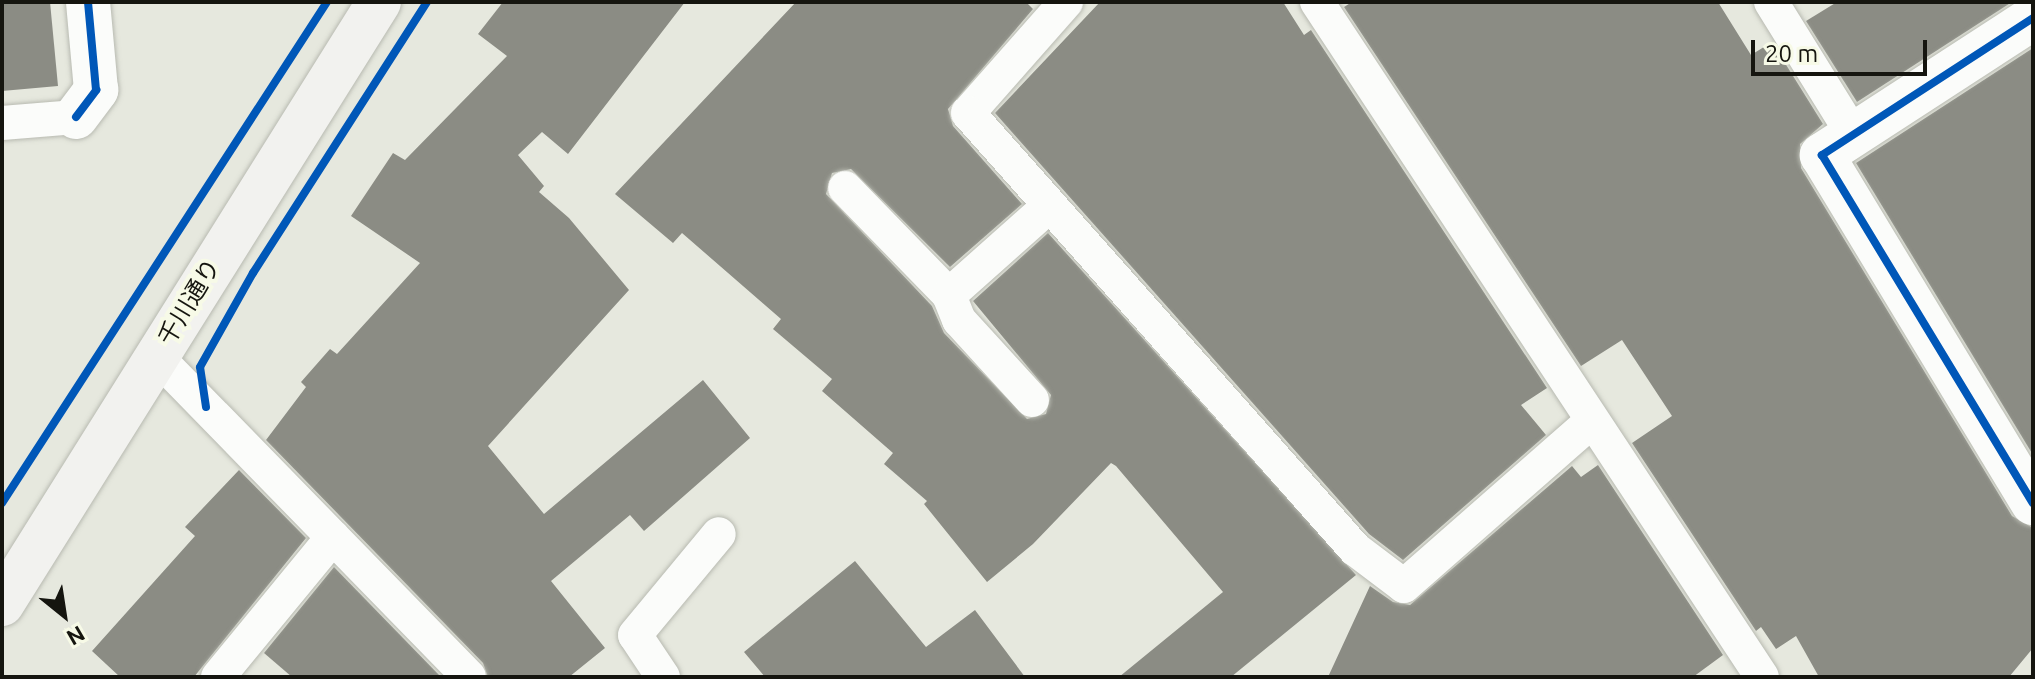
<!DOCTYPE html>
<meta charset="utf-8">
<style>
body{margin:0}
#map{position:relative;width:2035px;height:679px;overflow:hidden;background:#e6e8de;font-family:Ubuntu,"Noto Sans JP",sans-serif}
div>[style]{position:absolute}
.building>*{inset:0;background:#8b8c84}
.roads{filter:drop-shadow(0 0 2px #b8bab1) drop-shadow(0 0 2px #b8bab1)}
.lane>*{height:34px;margin:-17px;padding:0 17px;transform-origin:17px;border-radius:17px;background:#fbfcfa}
.street>*{height:44px;margin:-22px;padding:0 22px;transform-origin:22px;border-radius:22px;background:#fbfcfa}
.secondary>*{height:44px;margin:-22px;padding:0 22px;transform-origin:22px;border-radius:22px;background:#f2f2ef}
.cycleway>*{height:8px;margin:-4px;padding:0 4px;transform-origin:4px;border-radius:4px;background:#0057b8}
span{translate:-50% -50%;white-space:nowrap;text-align:center;line-height:1.15;-webkit-text-stroke:8px #f7fae7;paint-order:stroke}
.street-label{font-size:24px;color:#15150f}
.frame{position:absolute;inset:0;border:4px solid #15150f;pointer-events:none}
.north{position:absolute;left:24px;top:575px;width:80px;height:80px;-webkit-text-stroke:6px #f7fae7;paint-order:stroke;rotate:150deg;font-size:22px;font-weight:700;line-height:32px;text-align:center;color:#15150f}
.north::after{content:'';display:block;margin:auto;width:28px;height:36px;background:#15150f;clip-path:polygon(50% 0,100% 100%,50% 72%,0 100%)}
.scale{position:absolute;left:1751px;top:40px;width:176px;height:36px;box-sizing:border-box;border:4px solid #15150f;border-top:0;padding-left:10px;font-size:24px;line-height:28px;white-space:nowrap;color:#15150f;-webkit-text-stroke:6px #f7fae7;paint-order:stroke}
</style>
<div id="map">
<div class="building">
<div style="clip-path:polygon(2px 2px,50px 2px,58px 86px,2px 91px)"></div>
<div style="clip-path:polygon(503px 2px,685px 2px,568px 154px,542px 132px,518px 155px,544px 186px,539px 192px,569px 218px,629px 290px,488px 446px,544px 514px,703px 380px,750px 438px,644px 531px,630px 515px,551px 581px,605px 648px,569px 677px,488px 677px,483px 663px,266px 440px,306px 387px,301px 382px,330px 349px,337px 354px,420px 263px,351px 216px,393px 153px,405px 160px,507px 56px,478px 34px)"></div>
<div style="clip-path:polygon(796px 2px,1026px 2px,1033px 9px,948px 109px,953px 126px,1022px 204px,950px 267px,851px 169px,832px 173px,826px 194px,932px 306px,944px 333px,1027px 419px,1046px 414px,1051px 395px,973px 301px,1048px 233px,1356px 575px,1231px 677px,1119px 677px,1223px 592px,1116px 466px,1111px 463px,1033px 544px,987px 582px,924px 504px,927px 501px,884px 464px,893px 453px,822px 391px,832px 379px,773px 329px,781px 319px,682px 233px,673px 243px,615px 194px)"></div>
<div style="clip-path:polygon(1100px 2px,1283px 2px,1304px 35px,1311px 30px,1547px 388px,1521px 405px,1546px 435px,1403px 560px,1369px 534px,995px 113px)"></div>
<div style="clip-path:polygon(1352px 2px,1718px 2px,1751px 55px,1772px 42px,1823px 124px,1800px 144px,1801px 168px,2012px 516px,2033px 528px,2033px 648px,2009px 677px,1819px 677px,1796px 636px,1776px 649px,1761px 627px,1756px 631px,1632px 443px,1672px 416px,1622px 340px,1581px 366px,1344px 7px)"></div>
<div style="clip-path:polygon(1837px 2px,2012px 2px,1857px 102px,1806px 21px)"></div>
<div style="clip-path:polygon(2033px 48px,2033px 455px,1856px 163px)"></div>
<div style="clip-path:polygon(1598px 465px,1723px 655px,1693px 677px,1328px 677px,1370px 586px,1393px 602px,1410px 605px,1572px 466px,1581px 477px)"></div>
<div style="clip-path:polygon(239px 470px,306px 538px,194px 677px,120px 677px,92px 651px,195px 536px,185px 527px)"></div>
<div style="clip-path:polygon(855px 561px,926px 647px,975px 610px,1025px 677px,765px 677px,744px 652px)"></div>
<div style="clip-path:polygon(334px 567px,441px 677px,292px 677px,264px 653px)"></div>
</div>
<div class="roads">
<div class="lane">
<div style="left:1066px;top:2px;width:148px;rotate:131.4deg"></div>
<div style="left:968px;top:113px;width:583px;rotate:48.41deg"></div>
<div style="left:1355px;top:549px;width:61px;rotate:37.1deg"></div>
<div style="left:1404px;top:586px;width:249px;rotate:-41.3deg"></div>
<div style="left:1317px;top:2px;width:808px;rotate:56.6deg"></div>
<div style="left:1771px;top:2px;width:155px;rotate:58.2deg"></div>
<div style="left:2px;top:123px;width:74px;rotate:-4.6deg"></div>
<div style="left:845px;top:188px;width:149px;rotate:45.8deg"></div>
<div style="left:156px;top:356px;width:448px;rotate:45.7deg"></div>
<div style="left:1032px;top:400px;width:108px;rotate:-132.4deg"></div>
<div style="left:959px;top:320px;width:27px;rotate:-112deg"></div>
<div style="left:949px;top:295px;width:135px;rotate:-41.7deg"></div>
<div style="left:218px;top:677px;width:181px;rotate:-50.6deg"></div>
<div style="left:663px;top:677px;width:50px;rotate:-123.7deg"></div>
<div style="left:635px;top:635px;width:131px;rotate:-50.3deg"></div>
</div>
<div class="street">
<div style="left:2033px;top:18px;width:252px;rotate:147deg"></div>
<div style="left:1822px;top:155px;width:407px;rotate:58.8deg"></div>
<div style="left:76px;top:117px;width:34px;rotate:-53deg"></div>
<div style="left:96px;top:90px;width:88px;rotate:-95.2deg"></div>
</div>
<div class="secondary">
<div style="left:2px;top:604px;width:710px;rotate:-57.94deg"></div>
</div>
</div>
<div class="cycleway">
<div style="left:2033px;top:18px;width:252px;rotate:147deg"></div>
<div style="left:1822px;top:155px;width:407px;rotate:58.8deg"></div>
<div style="left:76px;top:117px;width:34px;rotate:-53deg"></div>
<div style="left:96px;top:90px;width:88px;rotate:-95.2deg"></div>
<div style="left:206px;top:407px;width:40px;rotate:-98.5deg"></div>
<div style="left:200px;top:367px;width:108px;rotate:-60.6deg"></div>
<div style="left:253px;top:273px;width:322px;rotate:-57.3deg"></div>
<div style="left:2px;top:503px;width:597px;rotate:-57.03deg"></div>
</div>
<div class="street-label">
<span style="left:189px;top:302px;rotate:-59deg">千川通り</span>
</div>
<div class="frame"></div>
<div class="north">N</div>
<div class="scale">20 m</div>
</div>
